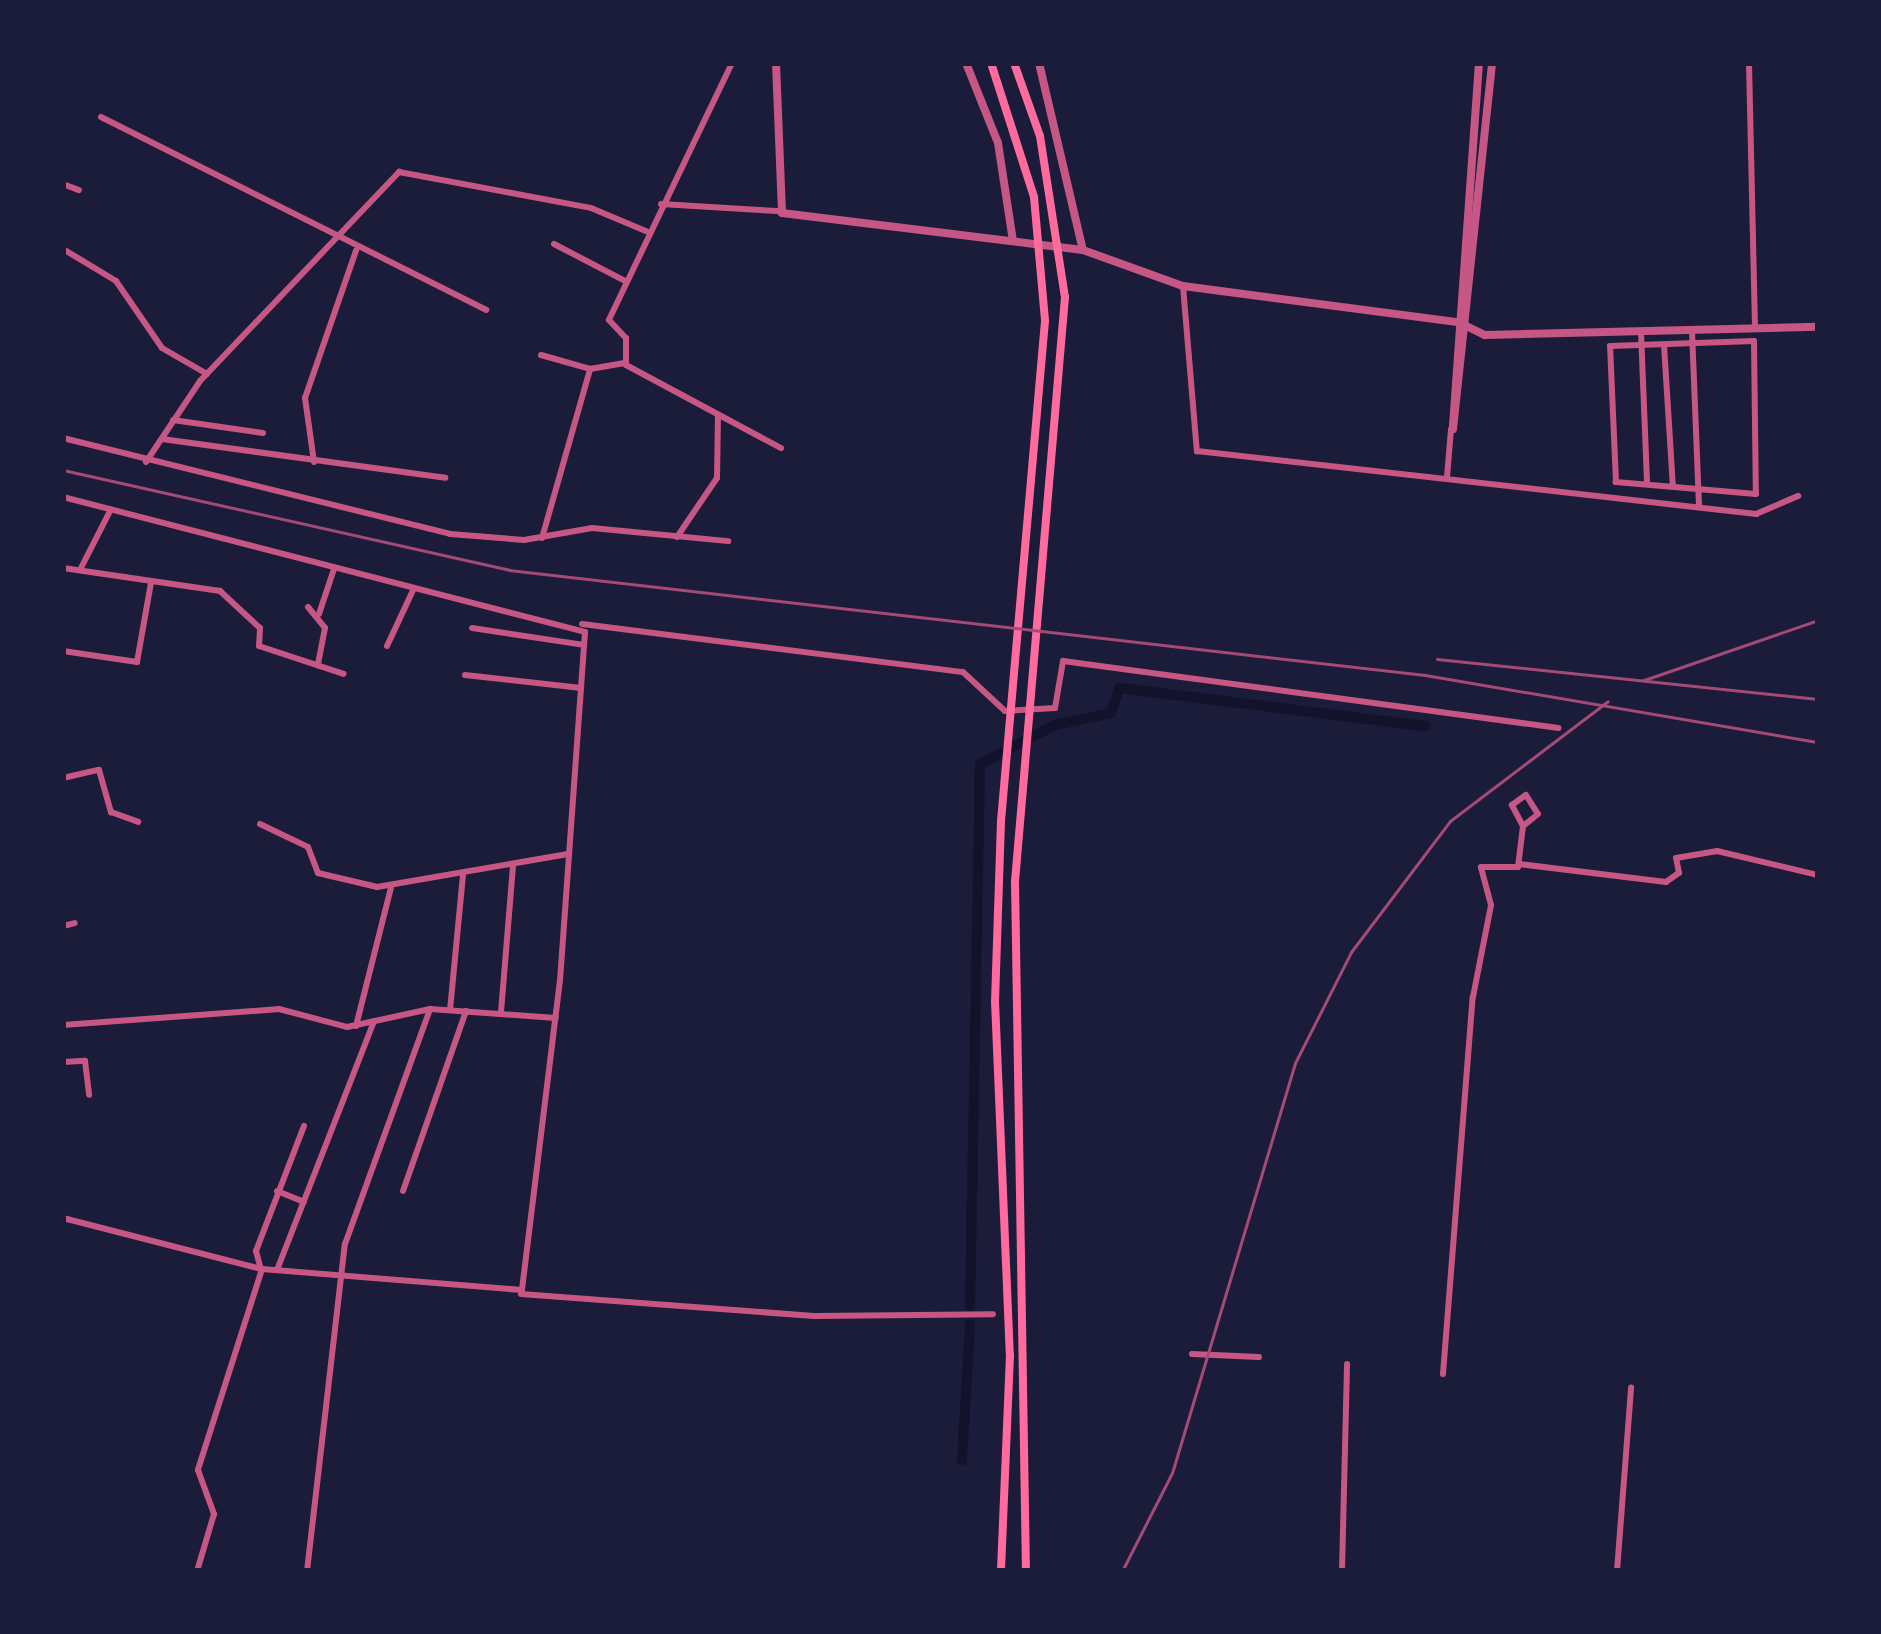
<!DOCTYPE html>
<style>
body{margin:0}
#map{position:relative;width:1881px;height:1634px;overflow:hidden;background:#1b1b3a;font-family:Raleway,sans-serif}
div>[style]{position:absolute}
.canal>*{height:10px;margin:-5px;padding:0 5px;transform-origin:5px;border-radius:5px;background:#12122b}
.minor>*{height:6px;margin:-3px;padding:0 3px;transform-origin:3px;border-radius:3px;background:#c65784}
.tertiary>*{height:8px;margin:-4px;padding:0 4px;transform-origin:4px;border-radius:4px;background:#c65784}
.secondary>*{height:8px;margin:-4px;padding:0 4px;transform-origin:4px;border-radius:4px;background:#ff6b9d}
.rail>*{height:3px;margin:-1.5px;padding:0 1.5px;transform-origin:1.5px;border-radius:1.5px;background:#a44b75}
span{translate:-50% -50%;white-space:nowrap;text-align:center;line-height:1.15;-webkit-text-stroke:9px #1b1b3a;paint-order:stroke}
.frame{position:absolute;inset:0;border:66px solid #1b1b3a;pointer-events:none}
</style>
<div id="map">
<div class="canal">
<div style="left:970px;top:1306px;width:542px;rotate:-88.94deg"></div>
<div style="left:980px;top:764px;width:85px;rotate:-27.5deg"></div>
<div style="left:1055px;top:725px;width:57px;rotate:-12.1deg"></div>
<div style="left:1111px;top:713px;width:26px;rotate:-72deg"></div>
<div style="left:1119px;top:688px;width:309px;rotate:7.1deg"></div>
<div style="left:962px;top:1460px;width:136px;rotate:-86.6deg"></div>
</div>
<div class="minor">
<div style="left:732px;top:63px;width:285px;rotate:115.6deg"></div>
<div style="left:609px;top:320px;width:25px;rotate:47deg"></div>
<div style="left:626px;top:338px;width:27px;rotate:90deg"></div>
<div style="left:626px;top:365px;width:176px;rotate:28.2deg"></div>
<div style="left:1079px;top:63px;width:294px"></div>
<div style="left:1749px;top:63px;width:266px;rotate:88.7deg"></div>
<div style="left:101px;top:117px;width:431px;rotate:26.6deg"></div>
<div style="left:63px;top:184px;width:17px;rotate:21deg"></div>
<div style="left:661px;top:204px;width:116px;rotate:3.5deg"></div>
<div style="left:554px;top:244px;width:80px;rotate:27.5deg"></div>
<div style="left:63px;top:249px;width:62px;rotate:31.1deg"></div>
<div style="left:116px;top:281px;width:81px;rotate:55.5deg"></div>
<div style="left:162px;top:348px;width:52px;rotate:30deg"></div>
<div style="left:1183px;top:286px;width:166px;rotate:85.2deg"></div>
<div style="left:1197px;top:451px;width:563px;rotate:6.43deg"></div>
<div style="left:1756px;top:514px;width:46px;rotate:-23.2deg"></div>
<div style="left:1692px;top:331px;width:176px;rotate:87.7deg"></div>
<div style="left:1641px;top:332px;width:152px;rotate:87.7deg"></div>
<div style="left:1754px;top:341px;width:153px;rotate:89.3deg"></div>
<div style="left:1756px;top:494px;width:141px;rotate:-175.1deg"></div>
<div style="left:1616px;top:482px;width:136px;rotate:-92.5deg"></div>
<div style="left:1610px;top:346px;width:144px;rotate:-2deg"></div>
<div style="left:1664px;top:345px;width:142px;rotate:86.4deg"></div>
<div style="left:541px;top:355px;width:51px;rotate:15.9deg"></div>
<div style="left:590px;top:369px;width:35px;rotate:-10deg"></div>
<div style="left:173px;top:420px;width:91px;rotate:8.2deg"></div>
<div style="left:63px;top:438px;width:399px;rotate:13.9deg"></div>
<div style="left:450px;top:534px;width:74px;rotate:4.6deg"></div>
<div style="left:524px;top:540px;width:69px;rotate:-10deg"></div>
<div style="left:592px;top:528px;width:137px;rotate:5.5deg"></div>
<div style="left:162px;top:439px;width:286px;rotate:7.8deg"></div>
<div style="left:146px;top:462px;width:97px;rotate:-56.3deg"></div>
<div style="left:200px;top:381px;width:289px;rotate:-46.4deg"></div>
<div style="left:399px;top:172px;width:195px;rotate:10.6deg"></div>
<div style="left:591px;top:208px;width:60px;rotate:22.7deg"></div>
<div style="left:314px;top:462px;width:65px;rotate:-98deg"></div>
<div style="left:305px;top:398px;width:156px;rotate:-70.9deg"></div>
<div style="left:1447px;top:477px;width:48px;rotate:-85.2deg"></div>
<div style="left:63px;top:497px;width:539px;rotate:14.5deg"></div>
<div style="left:585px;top:632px;width:349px;rotate:94.1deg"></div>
<div style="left:560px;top:980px;width:312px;rotate:97deg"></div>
<div style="left:522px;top:1290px;width:261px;rotate:-175.4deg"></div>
<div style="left:262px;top:1269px;width:211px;rotate:107.7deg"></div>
<div style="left:198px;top:1470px;width:47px;rotate:70deg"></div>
<div style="left:214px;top:1514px;width:59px;rotate:106.6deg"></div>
<div style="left:677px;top:537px;width:71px;rotate:-55.9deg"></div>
<div style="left:717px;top:478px;width:62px;rotate:-89.1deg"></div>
<div style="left:542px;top:538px;width:176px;rotate:-74.1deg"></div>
<div style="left:63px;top:568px;width:159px;rotate:8.3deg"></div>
<div style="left:220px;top:591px;width:54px;rotate:42.8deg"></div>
<div style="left:260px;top:628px;width:18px;rotate:93deg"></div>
<div style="left:259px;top:646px;width:89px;rotate:18.2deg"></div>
<div style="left:81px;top:568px;width:66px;rotate:-63deg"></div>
<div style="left:308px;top:607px;width:27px;rotate:51deg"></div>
<div style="left:325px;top:628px;width:38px;rotate:101deg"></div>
<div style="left:319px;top:614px;width:47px;rotate:-71.6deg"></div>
<div style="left:582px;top:624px;width:384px;rotate:7.2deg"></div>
<div style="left:963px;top:672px;width:57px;rotate:42.9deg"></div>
<div style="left:1005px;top:711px;width:50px;rotate:-3.4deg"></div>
<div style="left:1055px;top:708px;width:48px;rotate:-80.3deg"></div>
<div style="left:1063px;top:661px;width:500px;rotate:7.7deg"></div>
<div style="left:472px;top:628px;width:113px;rotate:8.6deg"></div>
<div style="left:387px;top:646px;width:64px;rotate:-65deg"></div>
<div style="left:63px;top:651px;width:75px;rotate:8.5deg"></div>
<div style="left:137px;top:662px;width:80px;rotate:-80deg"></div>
<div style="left:465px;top:675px;width:117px;rotate:6.4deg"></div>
<div style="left:63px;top:778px;width:37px;rotate:-13deg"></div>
<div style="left:99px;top:770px;width:44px;rotate:74.1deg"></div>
<div style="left:111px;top:812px;width:29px;rotate:20deg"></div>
<div style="left:260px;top:824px;width:53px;rotate:25.6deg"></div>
<div style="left:308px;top:847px;width:28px;rotate:69deg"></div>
<div style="left:318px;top:873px;width:61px;rotate:13.3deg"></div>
<div style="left:377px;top:887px;width:195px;rotate:-9.8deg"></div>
<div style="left:1519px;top:864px;width:148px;rotate:7deg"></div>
<div style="left:1666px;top:882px;width:16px;rotate:-35deg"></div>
<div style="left:1679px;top:873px;width:15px;rotate:-101deg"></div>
<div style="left:1676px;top:858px;width:42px;rotate:-9.7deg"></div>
<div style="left:1717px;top:851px;width:104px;rotate:13.4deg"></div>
<div style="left:63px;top:926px;width:12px;rotate:-14deg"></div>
<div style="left:450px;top:1010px;width:135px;rotate:-84.5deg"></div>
<div style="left:501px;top:1012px;width:146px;rotate:-85.3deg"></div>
<div style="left:63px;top:1025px;width:217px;rotate:-4.2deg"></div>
<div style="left:279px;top:1009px;width:70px;rotate:14.8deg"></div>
<div style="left:347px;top:1027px;width:85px;rotate:-12.2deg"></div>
<div style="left:430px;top:1009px;width:126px;rotate:4.1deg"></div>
<div style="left:356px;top:1026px;width:142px;rotate:-75.8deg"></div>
<div style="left:63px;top:1062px;width:22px;rotate:-3deg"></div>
<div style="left:85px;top:1061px;width:34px;rotate:83deg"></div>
<div style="left:277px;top:1191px;width:29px;rotate:22deg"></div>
<div style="left:403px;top:1191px;width:191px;rotate:-70.7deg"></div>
<div style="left:63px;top:1218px;width:205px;rotate:14.4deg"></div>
<div style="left:260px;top:1266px;width:16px;rotate:-105deg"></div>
<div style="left:256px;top:1251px;width:134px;rotate:-69deg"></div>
<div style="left:277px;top:1270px;width:267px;rotate:-68.7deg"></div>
<div style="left:521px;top:1294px;width:294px;rotate:4.3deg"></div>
<div style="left:814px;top:1316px;width:179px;rotate:-0.6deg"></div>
<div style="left:1192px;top:1354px;width:67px;rotate:2.6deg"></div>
<div style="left:1443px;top:1374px;width:378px;rotate:-85.5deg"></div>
<div style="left:1473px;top:997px;width:94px;rotate:-78.9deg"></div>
<div style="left:1491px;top:905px;width:39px;rotate:-105deg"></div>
<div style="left:1481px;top:867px;width:37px"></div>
<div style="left:1518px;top:867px;width:41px;rotate:-83deg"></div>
<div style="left:1523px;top:826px;width:24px;rotate:-118deg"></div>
<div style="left:1512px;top:805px;width:17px;rotate:-36deg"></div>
<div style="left:1526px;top:795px;width:22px;rotate:58deg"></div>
<div style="left:1538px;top:814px;width:19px;rotate:141deg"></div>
<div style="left:307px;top:1571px;width:329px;rotate:-83.4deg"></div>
<div style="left:345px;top:1244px;width:250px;rotate:-70.1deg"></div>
<div style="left:1342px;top:1571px;width:207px;rotate:-88.6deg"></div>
<div style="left:1617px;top:1571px;width:184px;rotate:-85.6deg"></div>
</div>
<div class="tertiary">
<div style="left:776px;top:63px;width:150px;rotate:87.7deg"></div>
<div style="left:782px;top:213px;width:303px;rotate:7deg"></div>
<div style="left:1083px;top:250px;width:106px;rotate:19.8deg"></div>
<div style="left:1183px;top:286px;width:277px;rotate:7.5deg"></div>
<div style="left:1458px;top:322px;width:30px;rotate:26deg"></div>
<div style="left:1485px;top:335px;width:333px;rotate:-1.4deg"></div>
<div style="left:966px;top:63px;width:86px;rotate:68.2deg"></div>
<div style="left:998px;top:143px;width:99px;rotate:81.3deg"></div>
<div style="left:1039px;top:63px;width:192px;rotate:76.8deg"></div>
<div style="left:1479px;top:63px;width:367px;rotate:94.1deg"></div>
<div style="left:1453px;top:429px;width:368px;rotate:-83.9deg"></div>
</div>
<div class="secondary">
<div style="left:991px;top:63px;width:141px;rotate:72.2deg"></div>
<div style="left:1034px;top:197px;width:124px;rotate:84.9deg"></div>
<div style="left:1045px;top:321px;width:502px;rotate:95.03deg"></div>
<div style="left:1001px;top:821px;width:180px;rotate:91.9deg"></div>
<div style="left:995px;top:1001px;width:354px;rotate:87.6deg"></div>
<div style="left:1010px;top:1355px;width:216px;rotate:92.4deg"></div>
<div style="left:1014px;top:63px;width:77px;rotate:70.4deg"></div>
<div style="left:1040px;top:136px;width:163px;rotate:81.2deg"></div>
<div style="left:1065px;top:297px;width:586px;rotate:94.89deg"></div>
<div style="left:1015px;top:881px;width:690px;rotate:89.09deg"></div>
</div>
<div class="rail">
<div style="left:63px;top:470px;width:457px;rotate:12.6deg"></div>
<div style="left:509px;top:570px;width:922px;rotate:6.54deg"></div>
<div style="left:1425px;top:675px;width:399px;rotate:9.7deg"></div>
<div style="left:1437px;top:659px;width:383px;rotate:6deg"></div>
<div style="left:1644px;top:680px;width:184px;rotate:-19deg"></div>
<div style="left:1122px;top:1571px;width:110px;rotate:-63deg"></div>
<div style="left:1172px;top:1473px;width:428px;rotate:-73.3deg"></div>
<div style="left:1295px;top:1063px;width:124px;rotate:-63.2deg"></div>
<div style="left:1351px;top:952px;width:164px;rotate:-52.9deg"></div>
<div style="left:1450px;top:821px;width:198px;rotate:-37.2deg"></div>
</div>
<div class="frame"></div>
</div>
